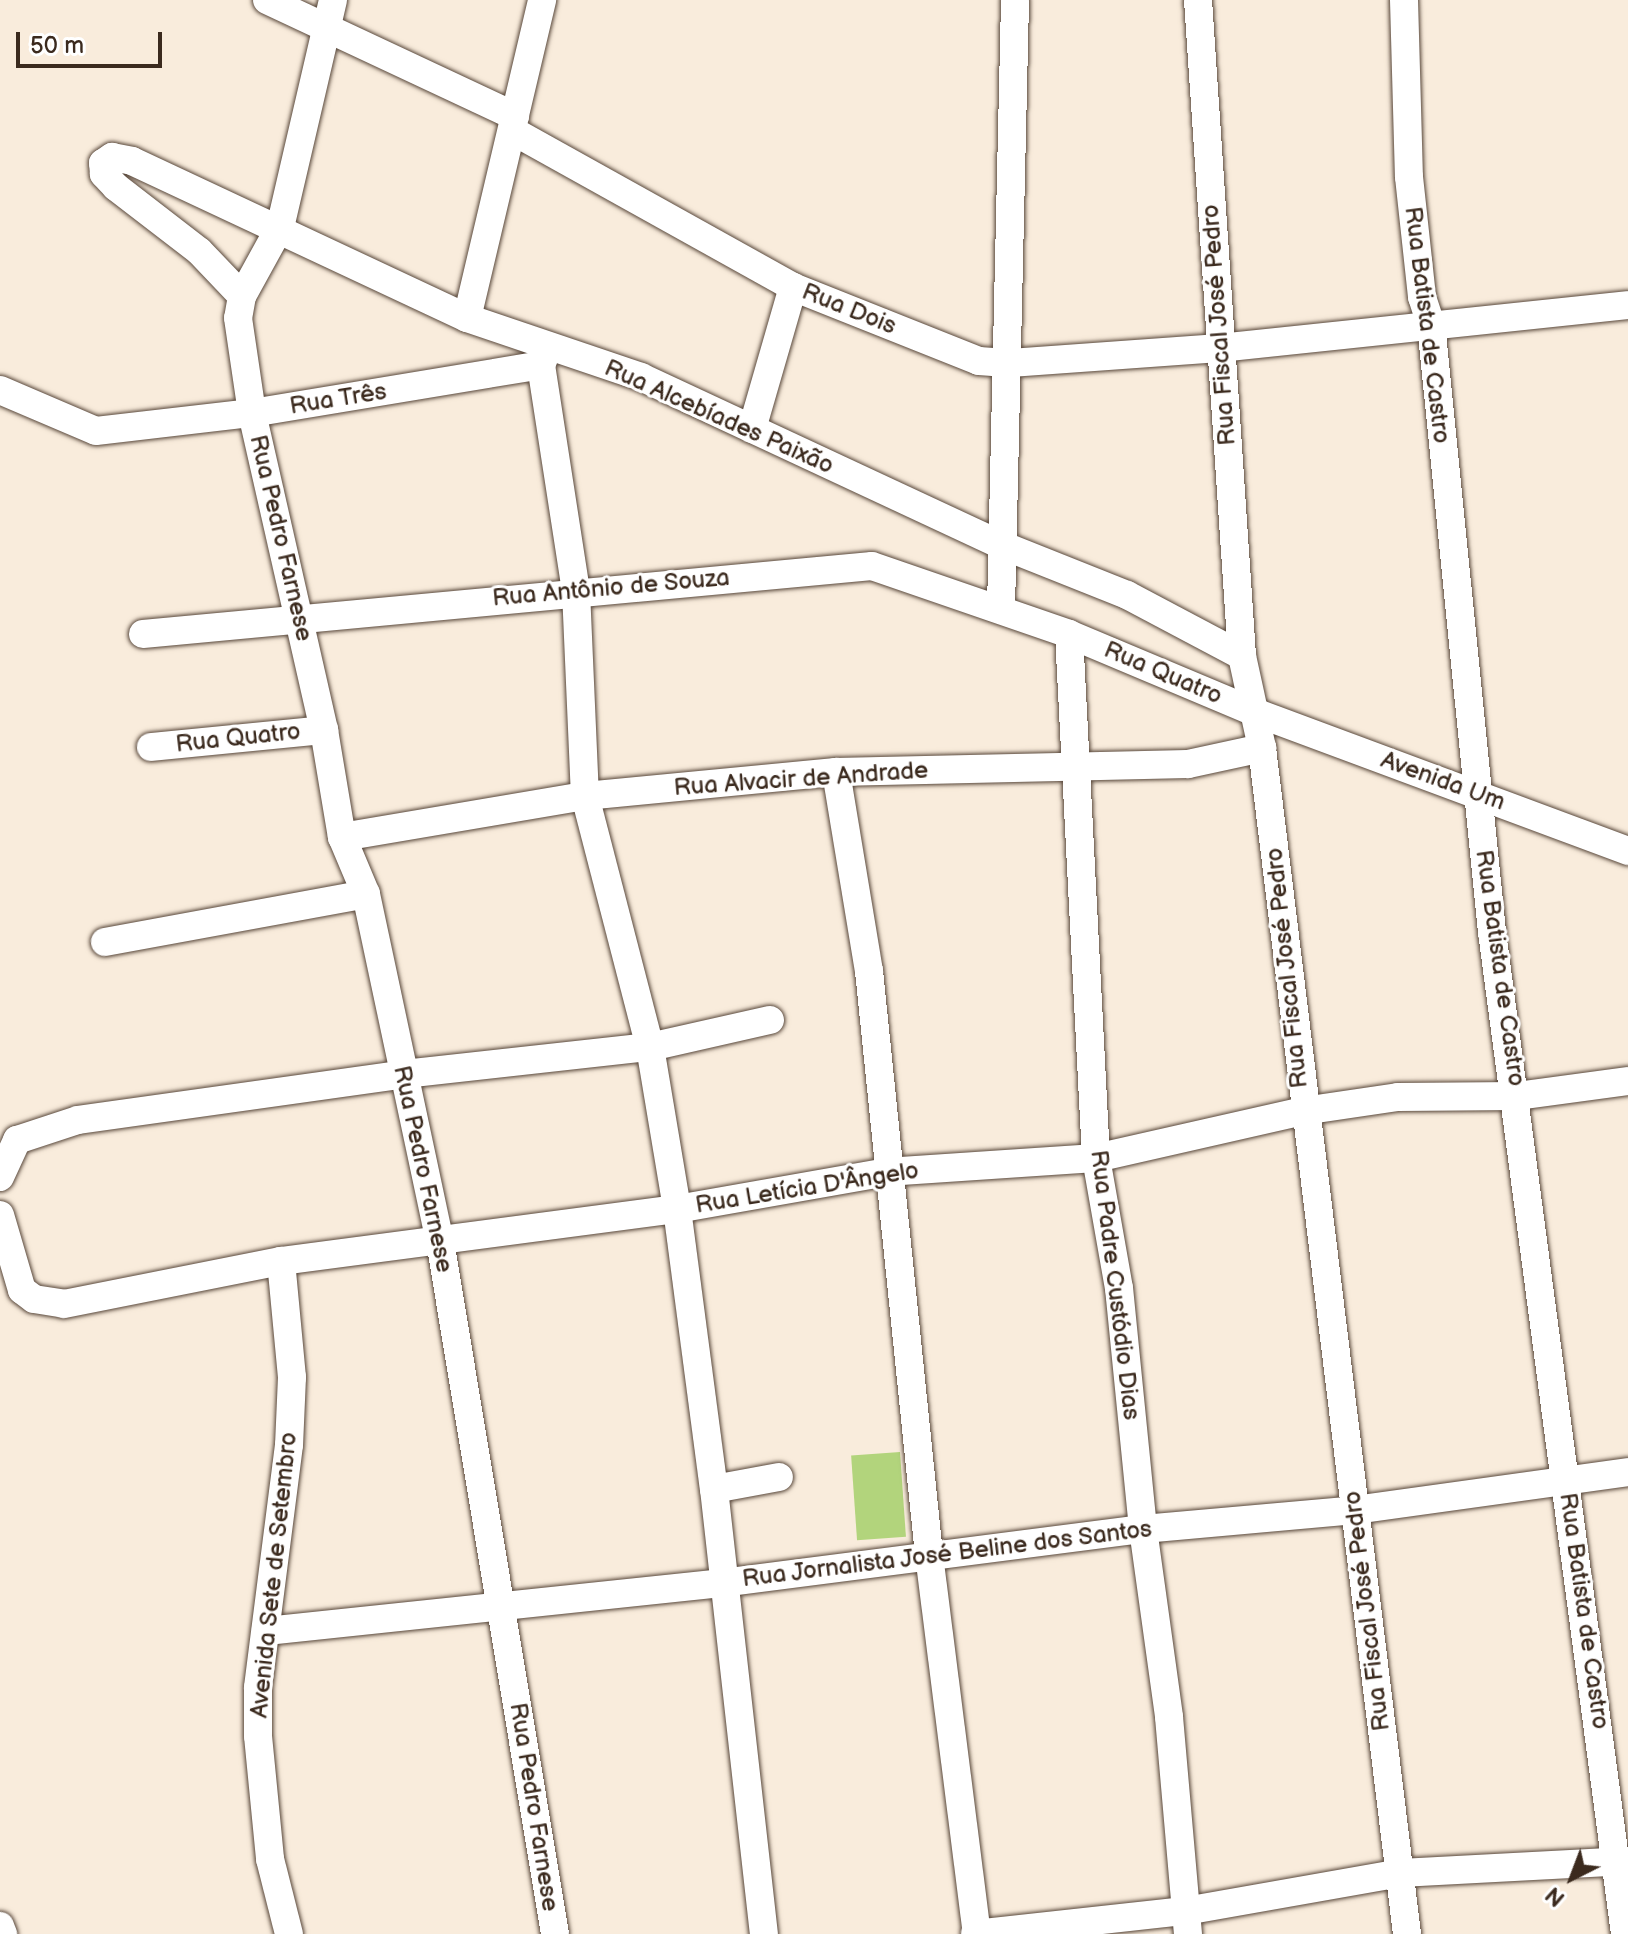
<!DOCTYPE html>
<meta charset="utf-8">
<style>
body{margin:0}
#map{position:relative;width:1628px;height:1934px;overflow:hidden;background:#f9ecdc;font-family:"Balsamiq Sans",sans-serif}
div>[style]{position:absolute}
.green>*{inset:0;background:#b2d47c;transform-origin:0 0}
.roads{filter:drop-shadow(0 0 2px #58473a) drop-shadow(0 0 2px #58473a)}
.minor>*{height:28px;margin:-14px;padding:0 14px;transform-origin:14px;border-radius:14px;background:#fff}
span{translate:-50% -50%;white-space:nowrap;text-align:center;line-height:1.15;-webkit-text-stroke:6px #fff;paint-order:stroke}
.street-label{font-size:24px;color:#3b2a1e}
.north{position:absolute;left:1532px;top:1838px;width:80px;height:80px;-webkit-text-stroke:6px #fff;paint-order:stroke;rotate:222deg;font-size:22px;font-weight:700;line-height:32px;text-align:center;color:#3b2a1e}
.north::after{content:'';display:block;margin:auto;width:28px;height:36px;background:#3b2a1e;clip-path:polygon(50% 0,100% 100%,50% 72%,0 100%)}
.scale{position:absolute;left:16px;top:32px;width:146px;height:36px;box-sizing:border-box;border:4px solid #3b2a1e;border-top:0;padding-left:10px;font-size:24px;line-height:28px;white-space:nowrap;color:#3b2a1e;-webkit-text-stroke:6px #fff;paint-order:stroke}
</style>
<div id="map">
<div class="green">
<div style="left:900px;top:1452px;width:85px;height:49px;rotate:86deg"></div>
</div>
<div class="roads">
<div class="minor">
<div style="left:267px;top:0;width:274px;rotate:25.1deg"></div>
<div style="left:333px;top:0;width:233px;rotate:103.1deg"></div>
<div style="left:280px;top:227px;width:79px;rotate:118.8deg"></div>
<div style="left:242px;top:296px;width:22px;rotate:100deg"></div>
<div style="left:238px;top:318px;width:96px;rotate:81.6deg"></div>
<div style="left:252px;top:413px;width:325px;rotate:77.2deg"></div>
<div style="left:324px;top:730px;width:109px;rotate:80.5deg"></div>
<div style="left:342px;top:837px;width:62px;rotate:67.2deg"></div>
<div style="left:366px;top:894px;width:355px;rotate:78deg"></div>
<div style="left:440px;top:1241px;width:702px;rotate:80.58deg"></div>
<div style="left:1198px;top:0;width:657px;rotate:86.16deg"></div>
<div style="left:1242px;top:656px;width:94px;rotate:77.7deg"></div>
<div style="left:1262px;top:748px;width:1195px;rotate:83.03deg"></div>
<div style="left:1404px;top:0;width:177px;rotate:88.4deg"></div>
<div style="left:1409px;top:177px;width:121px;rotate:83.8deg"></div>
<div style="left:1422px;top:297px;width:28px;rotate:72deg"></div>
<div style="left:1431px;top:324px;width:611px;rotate:84.27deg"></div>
<div style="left:1492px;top:932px;width:1011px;rotate:82.44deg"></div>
<div style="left:513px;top:131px;width:321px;rotate:29.1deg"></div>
<div style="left:793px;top:287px;width:200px;rotate:21.7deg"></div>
<div style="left:979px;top:361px;width:31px;rotate:4deg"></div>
<div style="left:1010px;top:363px;width:210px;rotate:-4.1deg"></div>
<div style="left:1219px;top:348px;width:411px;rotate:-6deg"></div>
<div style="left:242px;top:296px;width:62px;rotate:-133.7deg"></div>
<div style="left:199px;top:251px;width:105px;rotate:-142.4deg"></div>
<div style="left:116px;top:187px;width:18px;rotate:-133deg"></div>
<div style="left:104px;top:174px;width:11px;rotate:-95deg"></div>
<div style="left:103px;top:163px;width:11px;rotate:-34deg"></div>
<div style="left:112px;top:157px;width:20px;rotate:11deg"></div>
<div style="left:132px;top:161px;width:370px;rotate:25.1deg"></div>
<div style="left:467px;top:318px;width:184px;rotate:18.7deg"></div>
<div style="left:641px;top:377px;width:400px;rotate:25deg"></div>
<div style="left:1004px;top:546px;width:132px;rotate:21.7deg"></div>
<div style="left:1127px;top:595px;width:130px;rotate:27.9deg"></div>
<div style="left:467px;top:318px;width:327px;rotate:-76.7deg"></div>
<div style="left:548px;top:348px;width:18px;rotate:112deg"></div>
<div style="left:541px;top:365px;width:229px;rotate:81.2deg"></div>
<div style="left:576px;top:591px;width:205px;rotate:87.5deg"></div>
<div style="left:585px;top:796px;width:259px;rotate:75.5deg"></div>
<div style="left:650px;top:1047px;width:164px;rotate:80.5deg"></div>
<div style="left:677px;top:1209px;width:282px;rotate:82.5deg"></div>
<div style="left:714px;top:1489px;width:448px;rotate:83.6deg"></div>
<div style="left:0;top:390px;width:104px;rotate:23.1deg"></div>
<div style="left:96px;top:431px;width:157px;rotate:-6.6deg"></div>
<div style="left:252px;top:413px;width:293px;rotate:-9.4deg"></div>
<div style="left:752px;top:429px;width:148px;rotate:-73.9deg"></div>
<div style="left:1001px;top:609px;width:609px;rotate:-88.68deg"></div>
<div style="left:143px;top:634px;width:732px;rotate:-5.33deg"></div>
<div style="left:872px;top:566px;width:208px;rotate:19deg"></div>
<div style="left:1069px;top:634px;width:204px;rotate:22.8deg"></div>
<div style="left:1257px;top:713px;width:396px;rotate:20.4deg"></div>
<div style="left:1069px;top:634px;width:525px;rotate:87.05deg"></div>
<div style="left:1096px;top:1158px;width:132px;rotate:80deg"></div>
<div style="left:1119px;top:1288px;width:242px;rotate:84.3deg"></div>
<div style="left:1143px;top:1529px;width:190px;rotate:82.1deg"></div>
<div style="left:1169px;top:1717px;width:218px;rotate:85deg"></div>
<div style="left:151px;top:747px;width:174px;rotate:-5.6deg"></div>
<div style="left:836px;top:772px;width:202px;rotate:80.6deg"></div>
<div style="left:869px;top:971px;width:587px;rotate:84.13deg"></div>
<div style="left:929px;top:1555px;width:382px;rotate:82.8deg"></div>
<div style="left:342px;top:837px;width:246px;rotate:-9.6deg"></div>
<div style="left:585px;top:796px;width:252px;rotate:-5.5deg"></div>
<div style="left:836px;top:772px;width:352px;rotate:-1.3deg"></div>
<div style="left:1188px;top:764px;width:76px;rotate:-12.2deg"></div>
<div style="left:105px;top:942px;width:265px;rotate:-10.4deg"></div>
<div style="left:0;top:1177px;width:41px;rotate:-65.3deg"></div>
<div style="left:17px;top:1140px;width:64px;rotate:-18.2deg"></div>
<div style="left:78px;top:1120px;width:329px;rotate:-8deg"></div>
<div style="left:404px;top:1074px;width:247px;rotate:-6.3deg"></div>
<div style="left:650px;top:1047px;width:123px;rotate:-12.7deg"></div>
<div style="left:0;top:1215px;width:78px;rotate:73.7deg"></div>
<div style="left:22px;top:1290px;width:15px;rotate:37deg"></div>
<div style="left:34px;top:1299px;width:30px;rotate:9deg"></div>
<div style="left:64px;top:1304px;width:221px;rotate:-11.2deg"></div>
<div style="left:281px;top:1261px;width:399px;rotate:-7.5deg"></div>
<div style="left:677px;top:1209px;width:212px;rotate:-10deg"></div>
<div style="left:886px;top:1172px;width:210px;rotate:-3.8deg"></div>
<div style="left:1096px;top:1158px;width:212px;rotate:-12.8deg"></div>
<div style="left:1303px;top:1111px;width:96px;rotate:-8.4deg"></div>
<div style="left:1398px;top:1097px;width:119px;rotate:-0.5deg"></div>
<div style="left:1517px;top:1096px;width:112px;rotate:-7.7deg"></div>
<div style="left:281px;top:1261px;width:117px;rotate:84.6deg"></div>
<div style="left:292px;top:1377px;width:68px;rotate:92.5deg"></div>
<div style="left:289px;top:1445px;width:245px;rotate:97.3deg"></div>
<div style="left:258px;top:1688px;width:48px;rotate:90deg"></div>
<div style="left:258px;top:1736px;width:124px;rotate:84.4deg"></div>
<div style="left:270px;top:1859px;width:77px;rotate:75.8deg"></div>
<div style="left:714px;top:1489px;width:66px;rotate:-10.5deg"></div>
<div style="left:266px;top:1631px;width:458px;rotate:-6deg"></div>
<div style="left:721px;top:1583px;width:425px;rotate:-7.3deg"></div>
<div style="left:1143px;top:1529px;width:213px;rotate:-5.1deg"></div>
<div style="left:1355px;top:1510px;width:276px;rotate:-7.9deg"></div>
<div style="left:0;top:1926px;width:9px;rotate:69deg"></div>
<div style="left:975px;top:1934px;width:211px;rotate:-6.3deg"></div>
<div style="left:1185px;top:1911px;width:218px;rotate:-10deg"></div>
<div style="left:1400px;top:1873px;width:228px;rotate:-3deg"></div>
</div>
</div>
<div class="street-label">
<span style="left:849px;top:309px;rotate:22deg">Rua Dois</span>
<span style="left:1219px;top:325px;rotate:-94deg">Rua Fiscal José Pedro</span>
<span style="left:1427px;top:325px;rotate:83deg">Rua Batista de Castro</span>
<span style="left:338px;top:399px;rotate:-9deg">Rua Três</span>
<span style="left:719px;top:417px;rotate:24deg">Rua Alcebíades Paixão</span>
<span style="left:281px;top:538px;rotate:77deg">Rua Pedro Farnese</span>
<span style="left:611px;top:588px;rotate:-5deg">Rua Antônio de Souza</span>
<span style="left:1163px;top:673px;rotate:23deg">Rua Quatro</span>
<span style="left:238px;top:738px;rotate:-6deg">Rua Quatro</span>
<span style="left:801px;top:779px;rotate:-4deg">Rua Alvacir de Andrade</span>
<span style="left:1443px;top:781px;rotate:20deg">Avenida Um</span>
<span style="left:1287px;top:968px;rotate:-96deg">Rua Fiscal José Pedro</span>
<span style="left:1500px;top:968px;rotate:82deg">Rua Batista de Castro</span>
<span style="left:423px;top:1169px;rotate:78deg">Rua Pedro Farnese</span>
<span style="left:807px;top:1188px;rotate:-9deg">Rua Letícia D'Ângelo</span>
<span style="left:1115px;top:1285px;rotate:83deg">Rua Padre Custódio Dias</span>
<span style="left:947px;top:1554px;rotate:-7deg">Rua Jornalista José Beline dos Santos</span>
<span style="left:274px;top:1575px;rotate:-84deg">Avenida Sete de Setembro</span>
<span style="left:1367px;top:1611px;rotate:-97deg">Rua Fiscal José Pedro</span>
<span style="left:1584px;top:1611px;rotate:82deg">Rua Batista de Castro</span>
<span style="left:534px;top:1807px;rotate:81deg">Rua Pedro Farnese</span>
</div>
<div class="north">N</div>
<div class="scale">50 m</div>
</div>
